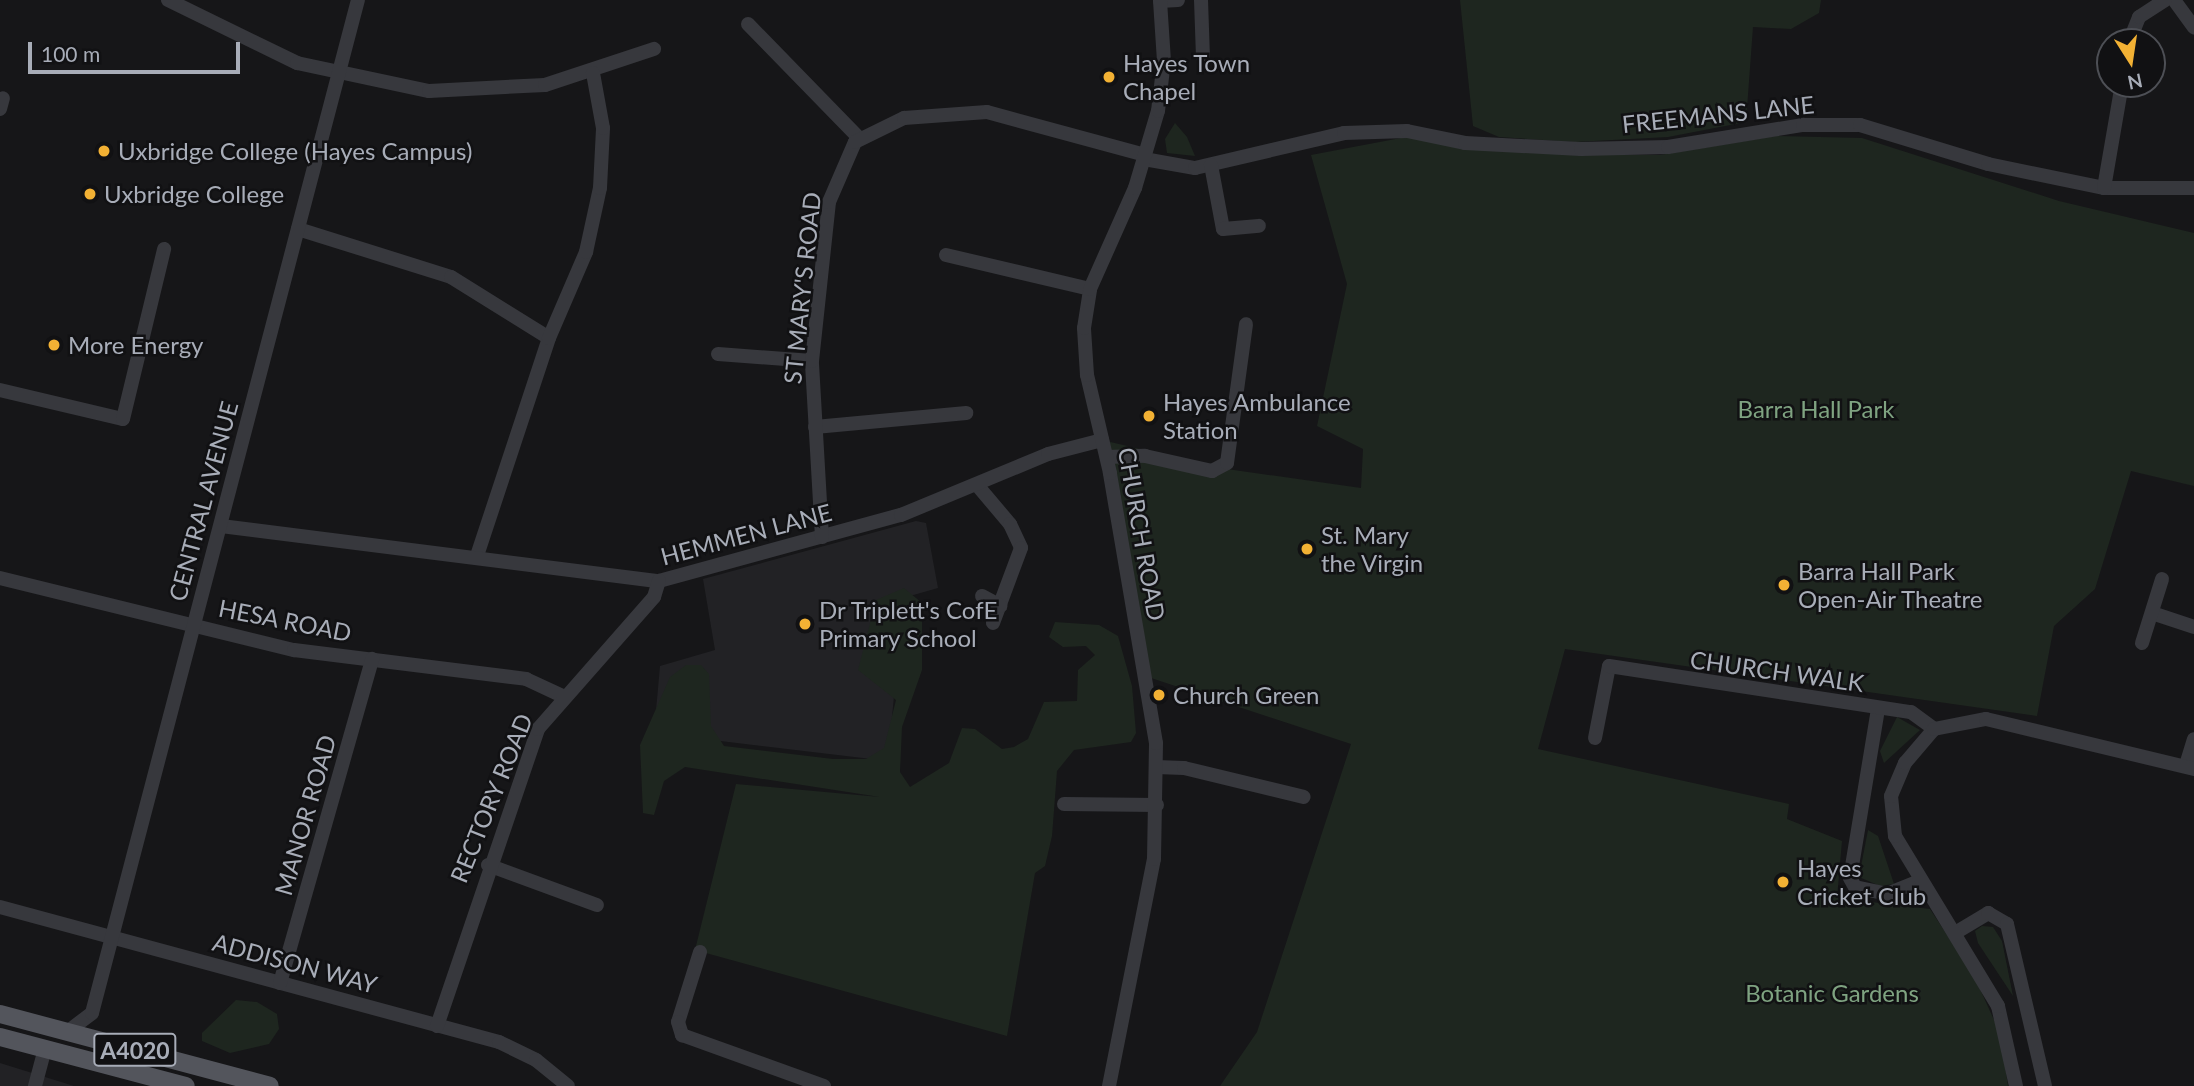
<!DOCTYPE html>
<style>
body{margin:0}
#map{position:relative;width:2194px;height:1086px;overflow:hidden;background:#161618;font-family:Lato,sans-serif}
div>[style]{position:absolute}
.built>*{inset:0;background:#222225}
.green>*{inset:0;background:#1e261f}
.minor>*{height:14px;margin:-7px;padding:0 7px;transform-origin:7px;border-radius:7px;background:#37383d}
.major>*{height:18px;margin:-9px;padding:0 9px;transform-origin:9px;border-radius:9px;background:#53555c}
.dots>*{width:19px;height:19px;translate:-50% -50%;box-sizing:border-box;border:4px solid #111113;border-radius:50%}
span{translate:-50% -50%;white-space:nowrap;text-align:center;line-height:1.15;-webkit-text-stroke:5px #111113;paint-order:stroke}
.shield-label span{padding:2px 5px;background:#111113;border:2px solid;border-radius:5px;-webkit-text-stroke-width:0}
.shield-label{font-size:23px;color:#a8adb8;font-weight:700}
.poi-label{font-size:24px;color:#a8adb8}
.left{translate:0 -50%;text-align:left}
.street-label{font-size:24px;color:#a8adb8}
.park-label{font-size:24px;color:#7fa381}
.north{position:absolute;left:2096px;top:28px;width:70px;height:70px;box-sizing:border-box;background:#111113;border:2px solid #4d4f55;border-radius:50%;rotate:168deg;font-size:19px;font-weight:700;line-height:28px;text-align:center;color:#a8adb8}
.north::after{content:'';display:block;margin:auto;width:24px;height:32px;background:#f2b134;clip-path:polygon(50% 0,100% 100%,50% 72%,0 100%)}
.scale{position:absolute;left:28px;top:42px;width:212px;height:32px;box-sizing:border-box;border:4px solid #a8adb8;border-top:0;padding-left:9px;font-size:21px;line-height:24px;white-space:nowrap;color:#a8adb8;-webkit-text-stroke:5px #111113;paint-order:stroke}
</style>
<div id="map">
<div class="built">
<div style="clip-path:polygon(916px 521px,926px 523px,938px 588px,903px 598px,888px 761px,654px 733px,660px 666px,715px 650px,703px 579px)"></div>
<div style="clip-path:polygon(0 1063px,74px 1086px,0 1086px)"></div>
</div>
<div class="green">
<div style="clip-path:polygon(1460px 0,1821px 0,1819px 13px,1791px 29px,1753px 27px,1746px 122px,1668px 137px,1575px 142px,1499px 137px,1473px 126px)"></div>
<div style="clip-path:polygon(1175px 123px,1187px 137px,1195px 156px,1167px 153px,1165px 139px)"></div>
<div style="clip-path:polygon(1776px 136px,1862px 138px,2059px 201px,2194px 233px,2194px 486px,2131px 471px,2095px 589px,2054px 626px,2037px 716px,1565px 649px,1538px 749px,1789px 804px,1787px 819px,1842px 841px,1837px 898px,1930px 909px,1974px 976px,2000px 1033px,2008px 1086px,1220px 1086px,1257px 1032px,1351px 744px,1145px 676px,1102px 440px,1220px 468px,1361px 488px,1363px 449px,1317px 426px,1347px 284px,1311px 155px,1406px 137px,1583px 155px,1660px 155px)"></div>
<div style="clip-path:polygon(904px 588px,922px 603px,922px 670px,902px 727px,900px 772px,910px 787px,949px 763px,962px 728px,975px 729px,1002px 749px,1014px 747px,1028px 739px,1044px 702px,1077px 701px,1078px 670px,1095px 655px,1086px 646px,1063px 647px,1049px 637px,1055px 622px,1099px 625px,1118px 636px,1132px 686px,1136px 733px,1131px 742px,1074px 750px,1057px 771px,1052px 836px,1045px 866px,1035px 873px,1007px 1036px,695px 950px,736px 784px,880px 797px,685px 767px,664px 781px,654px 815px,643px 813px,640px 745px,670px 677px,686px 665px,701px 665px,709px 674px,711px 726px,724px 746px,833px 759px,866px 759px,884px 748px,896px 700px,858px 670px,876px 600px)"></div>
<div style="clip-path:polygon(1897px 717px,1920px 730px,1884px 763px,1880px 751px)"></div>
<div style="clip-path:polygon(1868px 830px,1878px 836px,1894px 884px,1880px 886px,1859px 877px)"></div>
<div style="clip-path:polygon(1982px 926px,1993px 927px,2002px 941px,2013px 996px,1978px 943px,1975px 931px)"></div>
<div style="clip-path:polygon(236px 1000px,257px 1002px,277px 1014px,279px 1029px,269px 1044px,230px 1053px,202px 1041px,202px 1033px)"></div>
</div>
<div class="minor">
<div style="left:168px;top:0;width:144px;rotate:26deg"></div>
<div style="left:297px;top:63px;width:135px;rotate:12deg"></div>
<div style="left:429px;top:91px;width:116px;rotate:-3deg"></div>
<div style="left:545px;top:85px;width:115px;rotate:-18.3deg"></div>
<div style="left:1201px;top:0;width:57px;rotate:88deg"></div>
<div style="left:2174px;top:0;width:34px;rotate:54deg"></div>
<div style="left:1160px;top:1px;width:18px;rotate:-3deg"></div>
<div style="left:748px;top:24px;width:159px;rotate:45.8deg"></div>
<div style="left:2129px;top:42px;width:27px;rotate:-68deg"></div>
<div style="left:2139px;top:17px;width:31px;rotate:-33deg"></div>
<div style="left:0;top:109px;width:11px;rotate:-75deg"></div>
<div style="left:1144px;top:159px;width:52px;rotate:10deg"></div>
<div style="left:1195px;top:168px;width:153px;rotate:-13.2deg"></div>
<div style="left:1344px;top:133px;width:63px;rotate:-1.8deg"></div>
<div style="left:1407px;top:131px;width:59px;rotate:11.7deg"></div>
<div style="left:1465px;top:143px;width:116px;rotate:3deg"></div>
<div style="left:1581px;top:149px;width:87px;rotate:-1.3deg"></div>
<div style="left:1668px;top:147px;width:137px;rotate:-9.3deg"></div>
<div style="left:1803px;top:125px;width:57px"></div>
<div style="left:1860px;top:125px;width:134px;rotate:16.9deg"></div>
<div style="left:1988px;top:164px;width:118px;rotate:11.7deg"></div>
<div style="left:2104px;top:188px;width:90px"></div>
<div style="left:1211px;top:165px;width:65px;rotate:79.4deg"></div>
<div style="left:1223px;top:229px;width:36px;rotate:-5deg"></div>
<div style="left:2104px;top:188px;width:106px;rotate:-80.2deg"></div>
<div style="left:298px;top:229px;width:160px;rotate:17.4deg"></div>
<div style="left:451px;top:277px;width:115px;rotate:31.9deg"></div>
<div style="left:549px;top:338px;width:230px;rotate:108.3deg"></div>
<div style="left:946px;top:255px;width:148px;rotate:13.3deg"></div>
<div style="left:549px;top:338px;width:94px;rotate:-66.7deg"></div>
<div style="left:586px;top:252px;width:66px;rotate:-77.7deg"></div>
<div style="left:600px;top:188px;width:60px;rotate:-87.1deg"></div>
<div style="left:603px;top:128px;width:56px;rotate:-100.3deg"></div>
<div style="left:718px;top:354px;width:94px;rotate:4.3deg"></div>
<div style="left:0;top:390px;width:126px;rotate:13.3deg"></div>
<div style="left:123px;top:419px;width:175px;rotate:-76.4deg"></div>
<div style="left:815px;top:427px;width:152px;rotate:-5.3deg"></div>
<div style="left:1107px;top:457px;width:38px;rotate:-2deg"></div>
<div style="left:1145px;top:456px;width:69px;rotate:12.6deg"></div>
<div style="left:1212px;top:471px;width:17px;rotate:-28deg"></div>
<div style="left:1227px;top:463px;width:140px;rotate:-82.2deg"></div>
<div style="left:977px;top:485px;width:51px;rotate:49.8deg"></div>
<div style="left:1010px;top:524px;width:26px;rotate:65deg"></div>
<div style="left:1021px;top:548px;width:80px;rotate:110.5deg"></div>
<div style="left:221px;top:526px;width:441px;rotate:7.2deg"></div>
<div style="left:659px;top:581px;width:251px;rotate:-15.3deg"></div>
<div style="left:901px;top:515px;width:159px;rotate:-22.5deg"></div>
<div style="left:1048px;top:454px;width:56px;rotate:-14.5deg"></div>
<div style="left:822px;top:537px;width:176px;rotate:-93.3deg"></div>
<div style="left:812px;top:361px;width:160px;rotate:-83.9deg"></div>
<div style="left:829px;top:202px;width:65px;rotate:-66.6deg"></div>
<div style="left:855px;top:142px;width:55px;rotate:-26.1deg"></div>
<div style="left:904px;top:118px;width:83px;rotate:-4.1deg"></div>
<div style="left:987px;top:112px;width:164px;rotate:15.2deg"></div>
<div style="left:0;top:578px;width:303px;rotate:13.8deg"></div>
<div style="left:294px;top:650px;width:234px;rotate:7.1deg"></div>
<div style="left:526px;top:679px;width:40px;rotate:25deg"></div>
<div style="left:982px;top:596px;width:21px;rotate:28deg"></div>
<div style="left:2152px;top:613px;width:44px;rotate:18.4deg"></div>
<div style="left:2142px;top:643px;width:67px;rotate:-72.6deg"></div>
<div style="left:1878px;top:709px;width:171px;rotate:99.4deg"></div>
<div style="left:1850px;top:878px;width:10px;rotate:61deg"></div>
<div style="left:1855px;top:887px;width:33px;rotate:12deg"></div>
<div style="left:1887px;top:894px;width:35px;rotate:-22deg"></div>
<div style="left:1595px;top:738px;width:73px;rotate:-79deg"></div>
<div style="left:1609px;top:666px;width:305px;rotate:8.7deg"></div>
<div style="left:1911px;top:712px;width:29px;rotate:36deg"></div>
<div style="left:2186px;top:765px;width:27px;rotate:-73deg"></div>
<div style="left:1156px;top:767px;width:28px;rotate:2deg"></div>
<div style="left:1184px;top:768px;width:123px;rotate:13.6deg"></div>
<div style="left:1064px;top:804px;width:93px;rotate:0.6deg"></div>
<div style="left:488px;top:865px;width:116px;rotate:20.2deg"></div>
<div style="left:0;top:907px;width:517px;rotate:15.14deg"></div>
<div style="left:499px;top:1042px;width:41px;rotate:25.9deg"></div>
<div style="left:536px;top:1060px;width:41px;rotate:39.1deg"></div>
<div style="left:1955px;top:933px;width:39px;rotate:-31deg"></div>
<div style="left:1988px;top:913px;width:22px;rotate:30deg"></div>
<div style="left:2007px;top:924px;width:166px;rotate:76.8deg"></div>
<div style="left:700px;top:952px;width:73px;rotate:107.4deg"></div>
<div style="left:678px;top:1022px;width:14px;rotate:73deg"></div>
<div style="left:682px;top:1035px;width:151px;rotate:19.8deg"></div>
<div style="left:280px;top:983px;width:337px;rotate:-74.1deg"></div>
<div style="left:437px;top:1026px;width:314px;rotate:-71.2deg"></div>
<div style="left:538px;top:729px;width:176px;rotate:-48.7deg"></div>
<div style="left:654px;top:597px;width:17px;rotate:-73deg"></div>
<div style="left:67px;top:1032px;width:31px;rotate:-37deg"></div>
<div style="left:92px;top:1013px;width:1047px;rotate:-75.29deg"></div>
<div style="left:35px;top:1086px;width:38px;rotate:-75deg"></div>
<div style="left:1109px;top:1086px;width:231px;rotate:-78.8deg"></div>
<div style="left:1154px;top:859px;width:116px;rotate:-89deg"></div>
<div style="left:1156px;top:743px;width:274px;rotate:-99.7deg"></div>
<div style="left:1110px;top:473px;width:101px;rotate:-103.2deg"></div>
<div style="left:1087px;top:375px;width:47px;rotate:-93.7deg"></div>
<div style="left:1084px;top:328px;width:39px;rotate:-81deg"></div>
<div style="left:1090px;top:289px;width:111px;rotate:-66deg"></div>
<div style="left:1135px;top:188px;width:80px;rotate:-73.4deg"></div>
<div style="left:1158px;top:111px;width:50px;rotate:-83.2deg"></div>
<div style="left:1164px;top:61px;width:61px;rotate:-93.8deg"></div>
<div style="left:2016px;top:1086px;width:82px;rotate:-102.7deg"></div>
<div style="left:1998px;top:1006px;width:199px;rotate:-121.2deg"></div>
<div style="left:1895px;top:836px;width:40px;rotate:-95.7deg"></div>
<div style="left:1891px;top:796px;width:36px;rotate:-67deg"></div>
<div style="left:1905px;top:763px;width:45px;rotate:-49.5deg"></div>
<div style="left:1934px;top:729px;width:53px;rotate:-10.9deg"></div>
<div style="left:1986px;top:719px;width:214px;rotate:13.5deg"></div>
</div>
<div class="major">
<div style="left:0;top:1014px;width:279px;rotate:14.9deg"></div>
<div style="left:0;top:1037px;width:192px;rotate:14.8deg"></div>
</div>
<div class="dots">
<div style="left:1109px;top:77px;background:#f2b134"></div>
<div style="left:104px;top:151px;background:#f2b134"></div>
<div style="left:90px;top:194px;background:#f2b134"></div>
<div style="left:54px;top:345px;background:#f2b134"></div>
<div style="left:1149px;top:416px;background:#f2b134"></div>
<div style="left:1307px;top:549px;background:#f2b134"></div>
<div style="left:1784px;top:585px;background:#f2b134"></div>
<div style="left:805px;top:624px;background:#f2b134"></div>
<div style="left:1159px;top:695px;background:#f2b134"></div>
<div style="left:1783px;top:882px;background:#f2b134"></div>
</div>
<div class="shield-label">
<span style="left:135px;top:1050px">A4020</span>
</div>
<div class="poi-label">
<span class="left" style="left:1123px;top:77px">Hayes Town<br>Chapel</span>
<span class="left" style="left:118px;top:151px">Uxbridge College (Hayes Campus)</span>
<span class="left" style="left:104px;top:194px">Uxbridge College</span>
<span class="left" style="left:68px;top:345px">More Energy</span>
<span class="left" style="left:1163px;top:416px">Hayes Ambulance<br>Station</span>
<span class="left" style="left:1321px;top:549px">St. Mary<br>the Virgin</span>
<span class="left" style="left:1798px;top:585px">Barra Hall Park<br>Open-Air Theatre</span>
<span class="left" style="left:819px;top:624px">Dr Triplett's CofE<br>Primary School</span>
<span class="left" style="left:1173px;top:695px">Church Green</span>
<span class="left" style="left:1797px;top:882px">Hayes<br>Cricket Club</span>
</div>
<div class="street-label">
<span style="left:1718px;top:114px;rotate:-6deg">FREEMANS LANE</span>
<span style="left:802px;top:288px;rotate:-84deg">ST MARY'S ROAD</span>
<span style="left:203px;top:501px;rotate:-75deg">CENTRAL AVENUE</span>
<span style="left:746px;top:534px;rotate:-15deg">HEMMEN LANE</span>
<span style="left:1142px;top:534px;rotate:80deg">CHURCH ROAD</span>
<span style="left:285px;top:620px;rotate:11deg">HESA ROAD</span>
<span style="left:1777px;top:671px;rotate:8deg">CHURCH WALK</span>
<span style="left:491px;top:798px;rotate:-68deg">RECTORY ROAD</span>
<span style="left:305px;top:815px;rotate:-74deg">MANOR ROAD</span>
<span style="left:295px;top:963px;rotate:15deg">ADDISON WAY</span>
</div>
<div class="park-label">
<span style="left:1816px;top:409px">Barra Hall Park</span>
<span style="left:1832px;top:993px">Botanic Gardens</span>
</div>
<div class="north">N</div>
<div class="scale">100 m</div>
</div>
